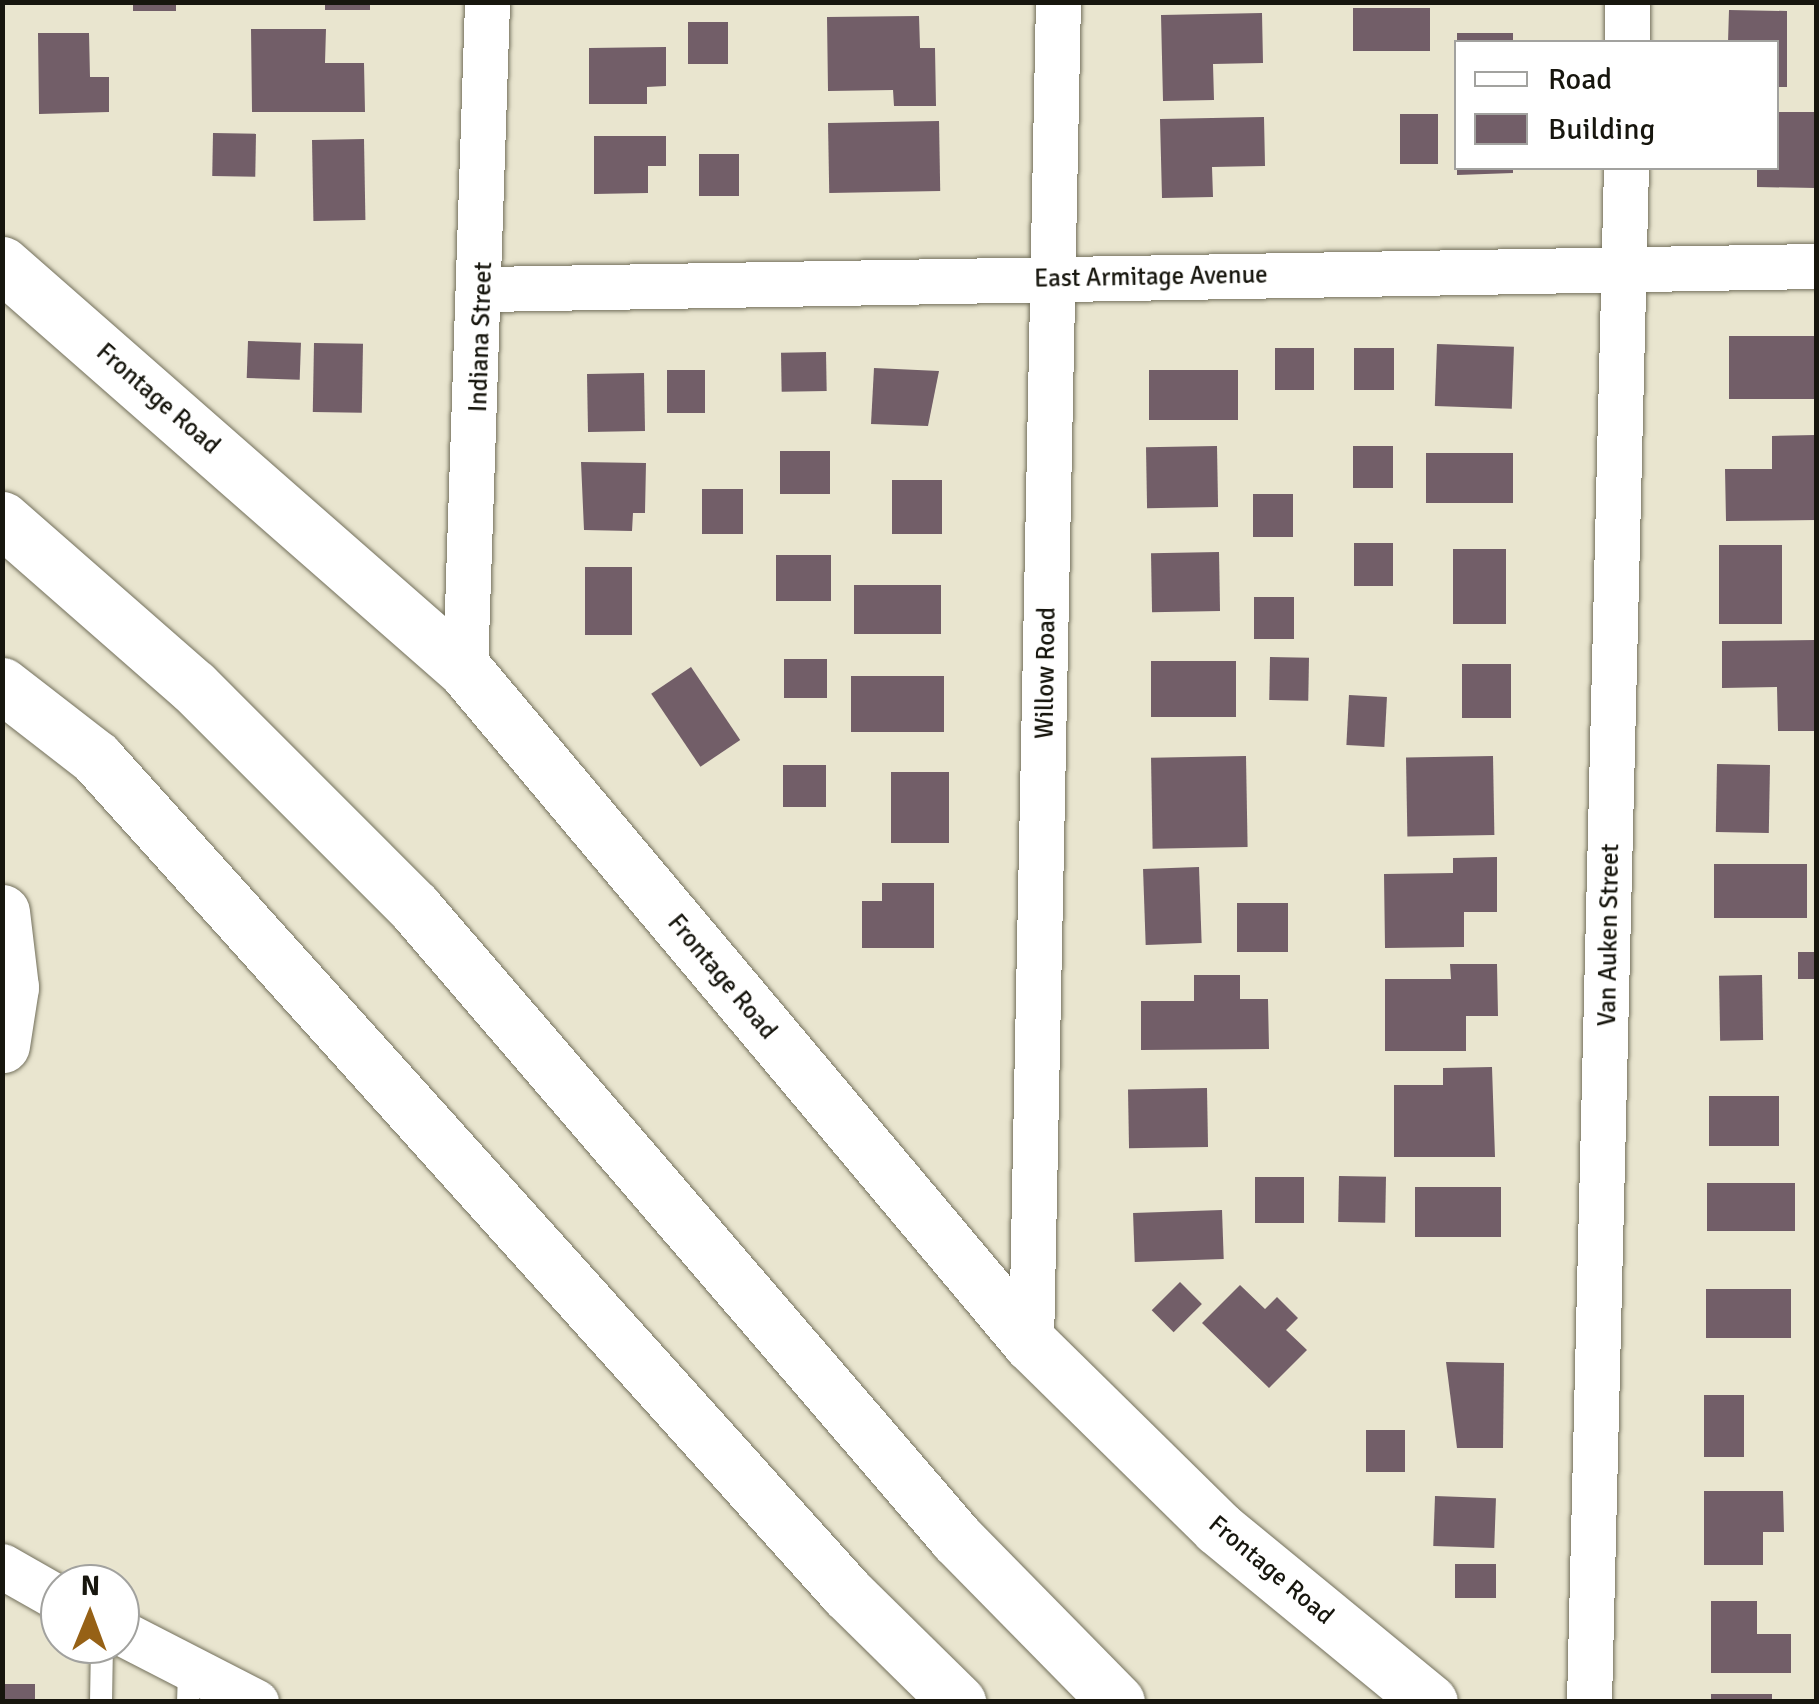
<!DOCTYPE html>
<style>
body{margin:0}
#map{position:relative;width:1819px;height:1704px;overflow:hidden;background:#e9e5cf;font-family:Signika,sans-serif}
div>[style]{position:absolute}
.building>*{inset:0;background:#725e68;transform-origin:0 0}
.roads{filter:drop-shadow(0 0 2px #73705c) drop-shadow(0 0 2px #73705c)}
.service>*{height:22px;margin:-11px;padding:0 11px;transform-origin:11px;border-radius:11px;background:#fff}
.minor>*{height:45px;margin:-22.5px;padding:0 22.5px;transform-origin:22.5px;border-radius:22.5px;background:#fff}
.tertiary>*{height:55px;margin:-27.5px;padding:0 27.5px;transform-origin:27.5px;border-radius:27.5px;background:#fff}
.motorway>*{height:55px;margin:-27.5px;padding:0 27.5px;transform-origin:27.5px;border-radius:27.5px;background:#fff}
span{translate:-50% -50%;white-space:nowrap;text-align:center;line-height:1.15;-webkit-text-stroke:9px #fff;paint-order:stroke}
.street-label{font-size:25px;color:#17160e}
.frame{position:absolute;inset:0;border:5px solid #17160e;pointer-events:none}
.legend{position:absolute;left:1454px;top:40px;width:325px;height:130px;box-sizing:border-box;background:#fff;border:2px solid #a2a29f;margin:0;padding:12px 18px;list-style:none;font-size:30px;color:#17160e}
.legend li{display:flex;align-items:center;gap:20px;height:50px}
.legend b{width:50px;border:2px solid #a2a29f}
.north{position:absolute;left:40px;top:1564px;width:100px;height:100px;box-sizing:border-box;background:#fff;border:2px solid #a2a29f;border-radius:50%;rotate:1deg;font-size:28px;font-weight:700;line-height:40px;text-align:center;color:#17160e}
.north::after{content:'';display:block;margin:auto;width:35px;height:45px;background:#966116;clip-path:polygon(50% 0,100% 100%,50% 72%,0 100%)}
</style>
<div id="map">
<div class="building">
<div style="left:133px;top:2px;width:43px;height:9px"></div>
<div style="left:325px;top:2px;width:45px;height:8px"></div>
<div style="left:1353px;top:8px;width:77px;height:43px"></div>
<div style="clip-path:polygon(1729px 10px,1787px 11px,1787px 87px,1776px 87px,1776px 42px,1728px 42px)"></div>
<div style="clip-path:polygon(1262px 13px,1263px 63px,1213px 64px,1214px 100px,1163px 101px,1161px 15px)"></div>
<div style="clip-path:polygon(919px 16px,920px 48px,935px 48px,936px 106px,894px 106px,893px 90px,828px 91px,827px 17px)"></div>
<div style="left:688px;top:22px;width:40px;height:42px"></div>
<div style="clip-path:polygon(251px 29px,326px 29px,325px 63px,364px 63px,365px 112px,252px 112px)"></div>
<div style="clip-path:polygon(38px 33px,89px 33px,90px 77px,109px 77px,109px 112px,39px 114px)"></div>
<div style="left:1457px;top:33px;width:56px;height:9px"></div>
<div style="clip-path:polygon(666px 47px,666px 86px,647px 87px,647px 104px,589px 104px,589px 48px)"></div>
<div style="clip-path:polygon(1776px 112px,1816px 112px,1816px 188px,1757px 187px,1757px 168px,1776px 168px)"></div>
<div style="left:1400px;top:114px;width:38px;height:50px"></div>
<div style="clip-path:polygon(1264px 117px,1265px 166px,1212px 167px,1213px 197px,1162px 198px,1160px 119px)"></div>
<div style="left:939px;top:121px;width:70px;height:111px;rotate:89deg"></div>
<div style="left:213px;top:133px;width:43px;height:43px;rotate:1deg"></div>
<div style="clip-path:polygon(594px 136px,666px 136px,666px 166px,648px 166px,648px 193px,594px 194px)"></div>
<div style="left:364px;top:139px;width:81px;height:52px;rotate:89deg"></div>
<div style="left:699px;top:154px;width:40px;height:42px"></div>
<div style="clip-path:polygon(1457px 168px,1513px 168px,1513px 173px,1457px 175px)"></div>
<div style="left:1729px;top:336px;width:87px;height:63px"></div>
<div style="left:248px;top:341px;width:53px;height:37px;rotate:2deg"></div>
<div style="left:314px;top:343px;width:49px;height:69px;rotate:1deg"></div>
<div style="left:1437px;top:344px;width:77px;height:62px;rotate:2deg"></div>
<div style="left:1275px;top:348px;width:39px;height:42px"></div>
<div style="left:1354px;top:348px;width:40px;height:42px"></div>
<div style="left:826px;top:352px;width:39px;height:45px;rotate:89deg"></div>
<div style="clip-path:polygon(874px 368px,939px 371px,928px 426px,871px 424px)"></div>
<div style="left:667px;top:370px;width:38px;height:43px"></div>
<div style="left:1149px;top:370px;width:89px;height:50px"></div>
<div style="left:644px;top:373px;width:58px;height:57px;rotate:89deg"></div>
<div style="clip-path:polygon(1816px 435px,1816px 520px,1726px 521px,1725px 469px,1772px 469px,1772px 436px)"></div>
<div style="left:1217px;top:446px;width:61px;height:71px;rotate:89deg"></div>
<div style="left:1353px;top:446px;width:40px;height:42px"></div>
<div style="left:780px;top:451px;width:50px;height:43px"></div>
<div style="left:1426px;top:453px;width:87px;height:50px"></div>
<div style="clip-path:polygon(581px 462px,646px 463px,645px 513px,633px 513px,632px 531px,584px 530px)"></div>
<div style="left:892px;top:480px;width:50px;height:54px"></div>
<div style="left:702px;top:489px;width:41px;height:45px"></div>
<div style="left:1253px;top:494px;width:40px;height:43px"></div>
<div style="left:1354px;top:543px;width:39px;height:43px"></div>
<div style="left:1719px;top:545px;width:63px;height:79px"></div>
<div style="left:1506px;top:549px;width:75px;height:53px;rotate:90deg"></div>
<div style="left:1219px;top:552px;width:59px;height:68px;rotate:89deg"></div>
<div style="left:831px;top:555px;width:46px;height:55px;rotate:90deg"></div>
<div style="left:585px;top:567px;width:47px;height:68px"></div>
<div style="left:854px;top:585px;width:87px;height:49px"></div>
<div style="left:1294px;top:597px;width:42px;height:40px;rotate:90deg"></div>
<div style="clip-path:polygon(1816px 640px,1816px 731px,1778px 731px,1777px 687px,1722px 688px,1722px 641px)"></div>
<div style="left:1270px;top:657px;width:39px;height:43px;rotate:1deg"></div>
<div style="left:784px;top:659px;width:43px;height:39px"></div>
<div style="left:1236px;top:661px;width:56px;height:85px;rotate:90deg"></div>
<div style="left:1462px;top:664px;width:49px;height:54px"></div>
<div style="left:691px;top:667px;width:88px;height:48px;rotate:56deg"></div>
<div style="left:944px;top:676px;width:56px;height:93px;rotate:90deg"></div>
<div style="left:1349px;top:695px;width:38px;height:50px;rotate:3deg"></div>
<div style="left:1246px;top:756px;width:91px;height:95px;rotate:89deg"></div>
<div style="left:1493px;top:756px;width:79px;height:87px;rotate:89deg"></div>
<div style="left:1717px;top:764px;width:53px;height:68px;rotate:1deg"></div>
<div style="left:826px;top:765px;width:42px;height:43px;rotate:90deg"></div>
<div style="left:891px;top:772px;width:58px;height:71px"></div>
<div style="clip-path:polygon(1497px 857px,1497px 912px,1464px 912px,1464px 947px,1385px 948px,1384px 874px,1453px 873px,1453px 858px)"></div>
<div style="left:1807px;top:864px;width:54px;height:93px;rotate:90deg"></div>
<div style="left:1199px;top:867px;width:76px;height:56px;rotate:88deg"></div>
<div style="clip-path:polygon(882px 883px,934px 883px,934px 948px,862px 948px,862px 901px,882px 901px)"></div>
<div style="left:1237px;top:903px;width:51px;height:49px"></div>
<div style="left:1816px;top:952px;width:27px;height:18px;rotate:90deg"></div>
<div style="clip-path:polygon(1450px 964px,1497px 964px,1498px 1016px,1466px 1016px,1466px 1051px,1385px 1051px,1385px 979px,1451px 979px)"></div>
<div style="clip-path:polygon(1194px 975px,1240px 975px,1240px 999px,1268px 999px,1269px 1049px,1141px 1050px,1141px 1001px,1194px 1001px)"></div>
<div style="left:1762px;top:975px;width:65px;height:43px;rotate:89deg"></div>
<div style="clip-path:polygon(1492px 1067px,1495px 1157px,1394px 1157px,1394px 1085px,1443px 1085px,1443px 1068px)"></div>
<div style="left:1207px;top:1088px;width:59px;height:79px;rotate:89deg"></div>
<div style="left:1709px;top:1096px;width:70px;height:50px"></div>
<div style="left:1339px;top:1176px;width:47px;height:46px;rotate:1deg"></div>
<div style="left:1255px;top:1177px;width:49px;height:46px"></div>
<div style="left:1795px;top:1183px;width:48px;height:88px;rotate:90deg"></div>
<div style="left:1501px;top:1187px;width:50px;height:86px;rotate:90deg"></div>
<div style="left:1222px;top:1210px;width:49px;height:89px;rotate:88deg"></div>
<div style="left:1180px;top:1282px;width:31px;height:40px;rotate:45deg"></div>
<div style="clip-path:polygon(1240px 1285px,1265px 1309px,1277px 1297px,1298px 1318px,1286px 1330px,1307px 1350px,1269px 1388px,1202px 1323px)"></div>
<div style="left:1706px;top:1289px;width:85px;height:49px"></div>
<div style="clip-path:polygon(1446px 1362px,1504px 1363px,1503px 1448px,1457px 1448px)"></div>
<div style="left:1744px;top:1395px;width:62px;height:40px;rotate:90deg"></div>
<div style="left:1366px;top:1430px;width:39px;height:42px"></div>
<div style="clip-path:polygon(1704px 1491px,1783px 1491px,1784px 1532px,1763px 1532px,1763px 1565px,1704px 1565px)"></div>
<div style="left:1435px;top:1496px;width:61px;height:50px;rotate:2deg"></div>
<div style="left:1455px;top:1564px;width:41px;height:34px"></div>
<div style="clip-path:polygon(1711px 1601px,1757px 1601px,1757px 1634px,1791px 1634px,1791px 1673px,1711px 1673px)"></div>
<div style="left:2px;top:1684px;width:33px;height:18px"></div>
<div style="left:1711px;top:1694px;width:61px;height:8px"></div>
</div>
<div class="roads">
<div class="service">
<div style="left:101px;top:1702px;width:58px;rotate:-89deg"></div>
<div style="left:188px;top:1702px;width:34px;rotate:-88deg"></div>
</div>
<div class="minor">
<div style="left:1627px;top:42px;width:40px;rotate:-90deg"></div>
<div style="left:485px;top:289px;width:1331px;rotate:-0.99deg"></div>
<div style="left:465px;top:670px;width:668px;rotate:-88.11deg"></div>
<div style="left:1031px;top:1344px;width:1342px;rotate:-88.85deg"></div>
<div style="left:2px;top:1566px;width:67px;rotate:29.6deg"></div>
<div style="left:120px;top:1632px;width:153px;rotate:27.2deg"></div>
<div style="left:1589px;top:1702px;width:1534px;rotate:-88.62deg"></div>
</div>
<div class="tertiary">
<div style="left:2px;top:264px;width:616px;rotate:41.25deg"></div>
<div style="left:465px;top:670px;width:880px;rotate:49.98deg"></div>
<div style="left:1031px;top:1344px;width:262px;rotate:44.5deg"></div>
<div style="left:1218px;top:1528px;width:274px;rotate:39.4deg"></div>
</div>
<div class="motorway">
<div style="left:2px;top:519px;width:255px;rotate:41.2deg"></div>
<div style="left:194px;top:687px;width:311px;rotate:45deg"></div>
<div style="left:414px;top:907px;width:833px;rotate:49.33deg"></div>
<div style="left:957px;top:1539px;width:228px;rotate:45.5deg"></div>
<div style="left:2px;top:685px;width:119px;rotate:37.8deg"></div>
<div style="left:96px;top:758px;width:1123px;rotate:48.03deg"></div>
<div style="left:847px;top:1593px;width:156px;rotate:44.5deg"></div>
<div style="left:2px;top:912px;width:76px;rotate:83.2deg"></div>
<div style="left:11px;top:987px;width:59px;rotate:98.8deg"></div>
</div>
</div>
<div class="street-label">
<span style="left:1151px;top:277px;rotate:-1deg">East Armitage Avenue</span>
<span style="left:481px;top:337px;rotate:-88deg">Indiana Street</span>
<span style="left:158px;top:399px;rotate:41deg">Frontage Road</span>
<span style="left:1046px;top:673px;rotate:-89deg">Willow Road</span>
<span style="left:1609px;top:935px;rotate:-89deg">Van Auken Street</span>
<span style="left:722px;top:977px;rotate:50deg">Frontage Road</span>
<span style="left:1271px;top:1570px;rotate:40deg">Frontage Road</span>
</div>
<div class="frame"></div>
<ul class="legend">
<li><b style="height:12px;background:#fff"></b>Road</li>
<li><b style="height:28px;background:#725e68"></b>Building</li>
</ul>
<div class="north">N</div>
</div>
